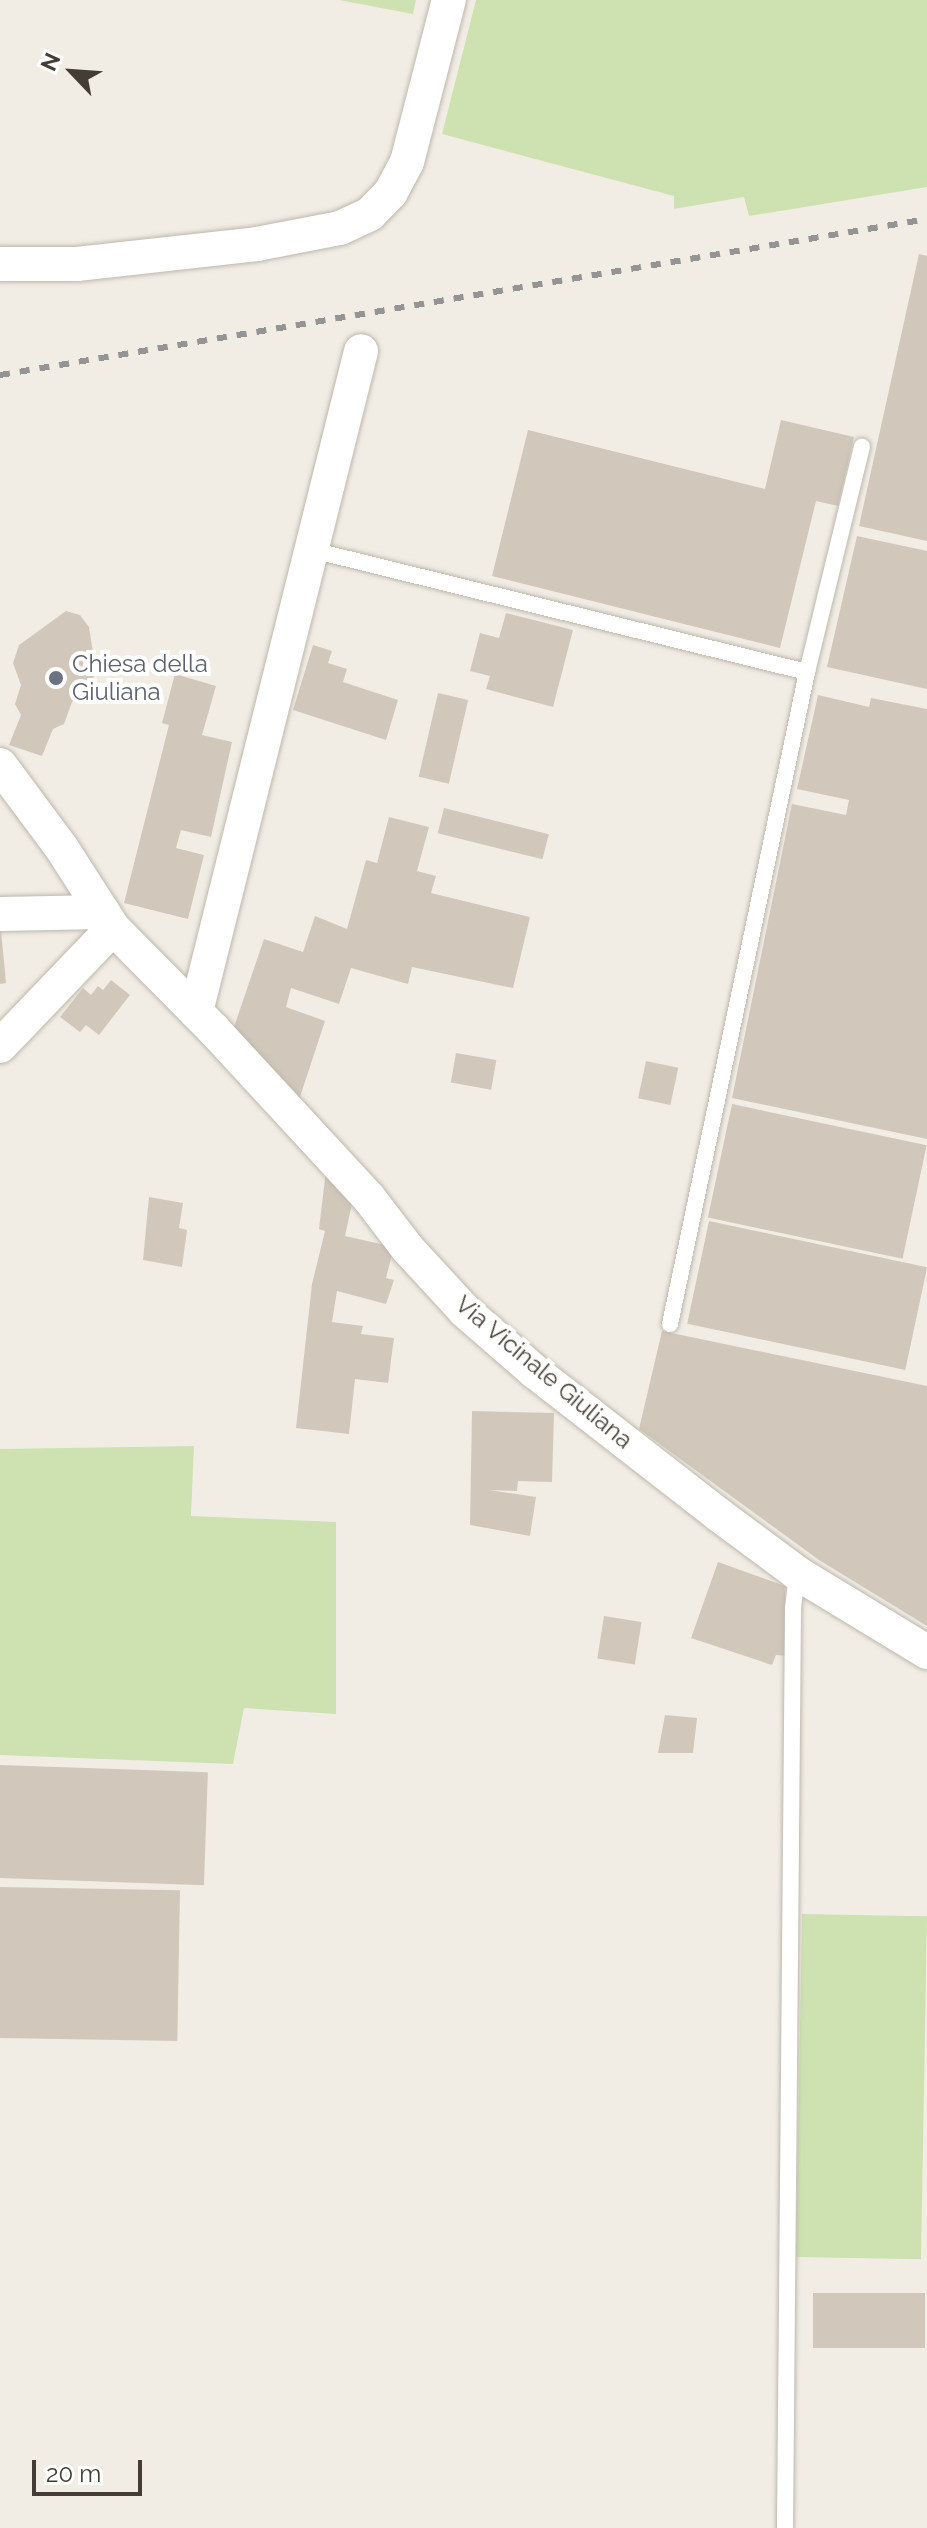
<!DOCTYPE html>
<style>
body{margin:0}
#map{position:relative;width:927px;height:2528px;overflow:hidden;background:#f1ede5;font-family:Raleway,sans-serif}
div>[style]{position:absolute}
.green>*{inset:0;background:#cee2b1;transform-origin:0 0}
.building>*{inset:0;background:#d1c8bb;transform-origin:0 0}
.roads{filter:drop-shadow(0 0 2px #beb7ac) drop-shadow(0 0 2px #beb7ac)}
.lane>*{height:16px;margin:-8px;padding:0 8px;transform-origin:8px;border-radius:8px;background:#fff}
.street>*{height:34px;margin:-17px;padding:0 17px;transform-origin:17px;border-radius:17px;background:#fff}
.rail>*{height:6px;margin-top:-3px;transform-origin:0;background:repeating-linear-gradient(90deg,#949494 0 10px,transparent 0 20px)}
.dots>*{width:22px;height:22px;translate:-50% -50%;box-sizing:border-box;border:4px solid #fff;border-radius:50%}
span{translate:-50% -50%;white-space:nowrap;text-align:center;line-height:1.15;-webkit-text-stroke:8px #fff;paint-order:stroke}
.worship-label{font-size:24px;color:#5b616d}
.left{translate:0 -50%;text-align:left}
.street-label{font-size:24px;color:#433d35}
.north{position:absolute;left:32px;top:32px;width:80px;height:80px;-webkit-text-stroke:6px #fff;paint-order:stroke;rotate:295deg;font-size:22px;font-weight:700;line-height:32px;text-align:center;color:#433d35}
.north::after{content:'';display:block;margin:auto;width:28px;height:36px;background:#433d35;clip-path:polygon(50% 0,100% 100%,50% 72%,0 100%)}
.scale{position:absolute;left:32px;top:2460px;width:110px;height:36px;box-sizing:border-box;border:4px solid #433d35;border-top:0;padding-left:10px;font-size:24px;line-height:28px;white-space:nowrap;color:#433d35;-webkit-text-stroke:6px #fff;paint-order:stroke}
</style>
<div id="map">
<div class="green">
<div style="clip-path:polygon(339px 0,416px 0,413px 14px)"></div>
<div style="clip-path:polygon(476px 0,927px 0,927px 187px,749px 216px,744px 197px,674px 209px,674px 196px,442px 134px)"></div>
<div style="clip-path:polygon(194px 1446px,191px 1516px,336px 1522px,336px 1714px,244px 1708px,233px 1764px,0 1755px,0 1449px)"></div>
<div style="left:802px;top:1914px;width:125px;height:343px;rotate:1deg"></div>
</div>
<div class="building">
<div style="clip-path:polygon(919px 254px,927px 256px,927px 541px,859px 526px)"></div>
<div style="clip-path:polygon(781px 420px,854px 437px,838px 506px,816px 501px,780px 648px,492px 576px,528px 430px,765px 489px)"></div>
<div style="clip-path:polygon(857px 536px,927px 551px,927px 689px,827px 667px)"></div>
<div style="clip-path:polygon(66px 611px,80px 615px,89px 627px,96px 671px,88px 692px,72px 702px,64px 724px,53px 729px,42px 756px,9px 745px,21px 715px,15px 704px,21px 685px,13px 663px,19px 645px)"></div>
<div style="clip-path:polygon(506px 613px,573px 630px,553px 707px,486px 689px,490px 676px,470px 671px,480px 633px,499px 638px)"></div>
<div style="clip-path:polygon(313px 645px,332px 651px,328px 663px,347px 669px,343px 682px,398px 700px,386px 740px,293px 710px)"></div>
<div style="clip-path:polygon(175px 674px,216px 686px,202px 735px,232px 742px,211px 837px,181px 830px,176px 848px,204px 855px,188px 919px,124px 903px,169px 725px,162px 723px)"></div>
<div style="left:438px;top:693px;width:31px;height:86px;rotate:13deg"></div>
<div style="clip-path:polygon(818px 695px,869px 707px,871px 698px,927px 709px,927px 1139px,732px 1098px,792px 804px,846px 815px,849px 800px,797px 789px)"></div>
<div style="left:444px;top:808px;width:108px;height:26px;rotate:14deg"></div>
<div style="clip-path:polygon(389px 817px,429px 827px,417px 871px,436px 876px,431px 893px,530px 917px,513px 988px,412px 967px,408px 984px,351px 968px,339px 1004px,291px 988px,286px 1007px,325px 1021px,298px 1103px,233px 1030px,264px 939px,303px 952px,315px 916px,347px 929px,366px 860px,377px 863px)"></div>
<div style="clip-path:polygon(0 920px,6px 983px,0 984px)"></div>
<div style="clip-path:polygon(111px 980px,130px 995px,99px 1035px,86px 1025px,80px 1032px,60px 1017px,83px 988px,91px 995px,98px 986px,103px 990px)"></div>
<div style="left:456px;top:1053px;width:41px;height:30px;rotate:10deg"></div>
<div style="left:646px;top:1061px;width:33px;height:38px;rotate:12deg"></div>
<div style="left:732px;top:1104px;width:199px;height:116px;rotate:12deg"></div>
<div style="clip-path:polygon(327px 1162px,355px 1190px,345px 1236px,394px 1247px,386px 1278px,394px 1280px,386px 1304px,337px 1291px,332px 1322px,363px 1326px,361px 1334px,394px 1338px,388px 1383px,355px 1379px,349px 1434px,296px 1428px,312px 1284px,325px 1231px,319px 1229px)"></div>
<div style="clip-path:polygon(149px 1197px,183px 1203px,179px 1228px,187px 1230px,182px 1267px,143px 1260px)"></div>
<div style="left:709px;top:1221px;width:223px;height:105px;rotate:12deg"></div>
<div style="clip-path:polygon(662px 1331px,927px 1386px,927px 1626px,819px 1560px,639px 1429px)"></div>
<div style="clip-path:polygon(472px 1411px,554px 1413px,552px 1482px,518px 1481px,517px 1491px,489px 1490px,536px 1497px,530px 1536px,470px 1525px)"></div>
<div style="clip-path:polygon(718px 1562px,785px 1586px,786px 1656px,776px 1655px,772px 1665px,691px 1638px)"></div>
<div style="left:604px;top:1616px;width:38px;height:43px;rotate:9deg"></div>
<div style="clip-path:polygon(665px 1715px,697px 1718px,693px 1753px,658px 1753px)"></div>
<div style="left:0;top:1765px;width:208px;height:113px;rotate:2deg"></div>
<div style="left:0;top:1887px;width:180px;height:151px;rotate:1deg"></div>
<div style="left:813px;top:2293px;width:112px;height:55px"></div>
</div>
<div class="roads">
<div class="lane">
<div style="left:312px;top:550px;width:510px;rotate:13.85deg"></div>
<div style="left:670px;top:1324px;width:666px;rotate:-78.13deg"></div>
<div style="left:807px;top:672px;width:232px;rotate:-76.3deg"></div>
<div style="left:785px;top:2528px;width:920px;rotate:-89.5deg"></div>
<div style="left:793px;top:1608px;width:35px;rotate:-83deg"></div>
</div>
<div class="street">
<div style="left:0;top:264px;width:77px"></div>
<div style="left:77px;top:264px;width:181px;rotate:-6.3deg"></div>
<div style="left:257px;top:244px;width:85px;rotate:-10.9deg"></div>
<div style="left:340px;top:228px;width:33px;rotate:-25deg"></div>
<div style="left:370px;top:214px;width:30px;rotate:-46deg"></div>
<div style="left:391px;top:192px;width:34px;rotate:-62deg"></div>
<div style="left:407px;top:162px;width:167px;rotate:-75.5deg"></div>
<div style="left:0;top:765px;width:102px;rotate:53.4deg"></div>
<div style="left:61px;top:847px;width:96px;rotate:57.3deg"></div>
<div style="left:113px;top:928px;width:142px;rotate:45.3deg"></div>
<div style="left:213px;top:1029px;width:230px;rotate:47.3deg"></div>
<div style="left:369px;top:1198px;width:64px;rotate:52.6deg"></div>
<div style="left:408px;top:1249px;width:84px;rotate:47.4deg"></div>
<div style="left:465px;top:1311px;width:91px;rotate:41deg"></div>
<div style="left:534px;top:1371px;width:234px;rotate:37.9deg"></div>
<div style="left:719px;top:1515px;width:97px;rotate:36.6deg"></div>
<div style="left:797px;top:1573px;width:152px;rotate:31.3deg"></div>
<div style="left:0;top:914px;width:103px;rotate:-1.1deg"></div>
<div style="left:196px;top:1012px;width:681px;rotate:-75.98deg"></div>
<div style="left:0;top:1046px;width:163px;rotate:-46.2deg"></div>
</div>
</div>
<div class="rail">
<div style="left:0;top:375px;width:940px;rotate:-9.55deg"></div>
</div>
<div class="dots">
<div style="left:56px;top:678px;background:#6b7280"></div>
</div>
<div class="worship-label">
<span class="left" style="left:72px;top:678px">Chiesa della<br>Giuliana</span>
</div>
<div class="street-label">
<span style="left:544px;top:1372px;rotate:40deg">Via Vicinale Giuliana</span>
</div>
<div class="north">N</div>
<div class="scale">20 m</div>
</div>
